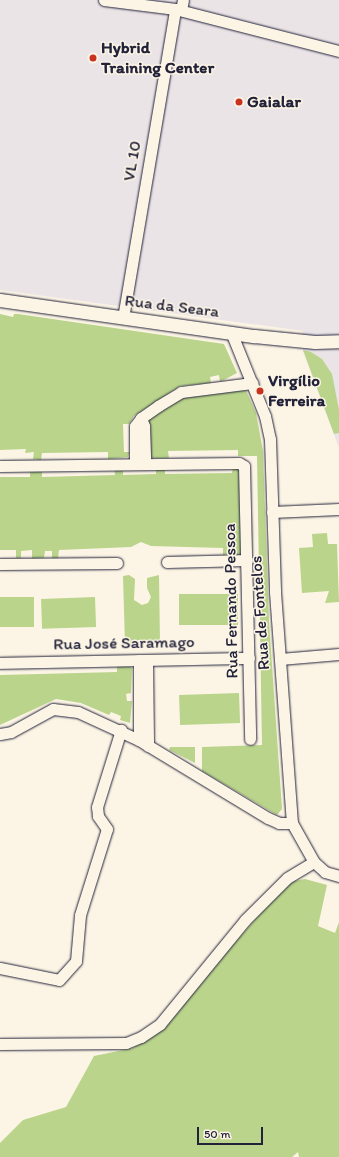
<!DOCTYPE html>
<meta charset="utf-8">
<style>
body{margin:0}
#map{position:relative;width:339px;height:1157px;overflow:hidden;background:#fcf5e5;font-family:Itim,sans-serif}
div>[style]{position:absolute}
.built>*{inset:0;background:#ebe4e7}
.green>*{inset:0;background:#bad48b;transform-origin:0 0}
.roads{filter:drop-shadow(0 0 1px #22223b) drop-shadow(0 0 1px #22223b)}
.minor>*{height:11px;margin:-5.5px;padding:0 5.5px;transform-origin:5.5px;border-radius:5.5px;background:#fcf5e5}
.tertiary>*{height:13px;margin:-6.5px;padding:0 6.5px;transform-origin:6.5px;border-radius:6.5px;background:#fcf5e5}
.dots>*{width:11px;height:11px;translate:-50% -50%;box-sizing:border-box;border:2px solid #fcf5e5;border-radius:50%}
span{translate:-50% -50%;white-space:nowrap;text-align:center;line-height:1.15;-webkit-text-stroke:3px #fcf5e5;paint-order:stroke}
.poi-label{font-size:17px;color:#22223b;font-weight:700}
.left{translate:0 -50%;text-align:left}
.street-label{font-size:17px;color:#22223b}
.scale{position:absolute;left:197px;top:1127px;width:66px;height:18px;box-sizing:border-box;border:2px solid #22223b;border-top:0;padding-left:5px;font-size:12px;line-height:14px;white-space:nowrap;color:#22223b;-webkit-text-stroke:3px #fcf5e5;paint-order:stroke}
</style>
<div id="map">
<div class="built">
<div style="clip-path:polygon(0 0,339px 0,339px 448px,303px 351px,303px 331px,0 290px)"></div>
</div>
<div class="green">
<div style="clip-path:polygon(0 314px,13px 317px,14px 314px,18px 314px,224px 344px,237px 373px,220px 382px,219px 375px,210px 377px,211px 383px,180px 386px,134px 416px,129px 424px,123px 424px,124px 452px,130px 452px,128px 457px,108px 459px,108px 452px,42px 453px,41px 460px,33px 459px,34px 452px,25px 453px,26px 449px,0 450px)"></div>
<div style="clip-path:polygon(303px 350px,311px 352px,322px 359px,332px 374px,339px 410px,339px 433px,334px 434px)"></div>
<div style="clip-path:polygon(245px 388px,256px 413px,263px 451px,269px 622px,282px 809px,277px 815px,202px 771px,202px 747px,262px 745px,257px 456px,238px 456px,238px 450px,168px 451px,169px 458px,154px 458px,149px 457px,148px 452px,148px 417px,183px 394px)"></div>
<div style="clip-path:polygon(242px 465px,241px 555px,235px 555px,233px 548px,227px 548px,227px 554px,223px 555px,223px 548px,151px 546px,141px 542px,131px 547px,59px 550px,58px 558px,52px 559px,52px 551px,45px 551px,44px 558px,32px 559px,32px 550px,21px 551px,21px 558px,16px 558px,16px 550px,0 550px,0 477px,30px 477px,30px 470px,42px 469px,42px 477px,115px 475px,114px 468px,123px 467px,123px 475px,156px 474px,156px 467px,165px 467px,165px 474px,232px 473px,233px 466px)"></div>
<div style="clip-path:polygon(327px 533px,328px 544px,337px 544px,339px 602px,325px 603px,329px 591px,302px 593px,299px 548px,313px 547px,312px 534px)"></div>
<div style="clip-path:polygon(129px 575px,135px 579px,134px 600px,142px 605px,148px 603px,151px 597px,147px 588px,147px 578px,159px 575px,160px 644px,152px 644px,150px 640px,138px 640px,135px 644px,125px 645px,123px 576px)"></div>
<div style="left:238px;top:594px;width:31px;height:59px;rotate:90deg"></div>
<div style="left:34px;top:597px;width:30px;height:34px;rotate:90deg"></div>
<div style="left:95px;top:597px;width:30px;height:54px;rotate:88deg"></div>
<div style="clip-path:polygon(117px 666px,130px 666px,132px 669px,131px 693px,126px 694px,127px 701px,132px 701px,130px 723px,120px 720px,121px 716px,111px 712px,109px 715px,81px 703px,56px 699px,0 725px,0 675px,117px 672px)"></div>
<div style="left:239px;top:693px;width:30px;height:60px;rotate:88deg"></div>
<div style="clip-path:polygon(170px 747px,195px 747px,195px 763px,169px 750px)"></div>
<div style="clip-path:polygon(305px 879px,327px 885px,318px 926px,335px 933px,339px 922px,339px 1157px,299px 1157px,298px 1152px,292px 1157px,0 1157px,0 1143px,23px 1120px,66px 1107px,94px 1056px,133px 1048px,153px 1036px,274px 898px,289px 882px)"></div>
</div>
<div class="roads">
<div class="minor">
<div style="left:104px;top:0;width:72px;rotate:7.2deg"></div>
<div style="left:175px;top:9px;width:169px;rotate:14.4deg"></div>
<div style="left:181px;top:10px;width:10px;rotate:-79deg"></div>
<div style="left:123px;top:318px;width:313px;rotate:-80.4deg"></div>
<div style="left:231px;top:332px;width:91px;rotate:68deg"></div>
<div style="left:265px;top:416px;width:24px;rotate:78deg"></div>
<div style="left:270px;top:439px;width:153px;rotate:88.1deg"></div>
<div style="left:275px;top:592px;width:232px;rotate:85.8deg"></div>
<div style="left:292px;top:823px;width:45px;rotate:60.6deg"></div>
<div style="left:314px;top:862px;width:15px;rotate:42deg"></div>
<div style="left:325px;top:872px;width:15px;rotate:16deg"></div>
<div style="left:141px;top:418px;width:9px;rotate:69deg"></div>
<div style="left:144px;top:426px;width:38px;rotate:88deg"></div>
<div style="left:135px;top:464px;width:38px;rotate:-90deg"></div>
<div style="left:135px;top:426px;width:10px;rotate:-53deg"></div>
<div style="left:141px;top:418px;width:21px;rotate:-35deg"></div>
<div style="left:158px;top:406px;width:27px;rotate:-31deg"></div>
<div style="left:181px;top:392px;width:72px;rotate:-7.2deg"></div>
<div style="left:0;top:466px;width:239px;rotate:-0.7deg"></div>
<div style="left:239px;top:463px;width:6px;rotate:31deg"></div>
<div style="left:244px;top:466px;width:273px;rotate:88.7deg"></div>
<div style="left:272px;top:512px;width:67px;rotate:-2.6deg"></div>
<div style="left:167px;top:562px;width:80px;rotate:-1.4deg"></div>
<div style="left:0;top:564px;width:117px;rotate:-0.5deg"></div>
<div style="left:280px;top:659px;width:59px;rotate:-4.8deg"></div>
<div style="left:147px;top:660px;width:86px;rotate:89.3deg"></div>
<div style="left:0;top:663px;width:249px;rotate:-1.2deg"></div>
<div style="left:0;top:734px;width:11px;rotate:-10deg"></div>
<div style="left:11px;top:732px;width:48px;rotate:-28.7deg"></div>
<div style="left:53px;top:709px;width:25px;rotate:7deg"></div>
<div style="left:78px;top:712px;width:67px;rotate:24.7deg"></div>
<div style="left:139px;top:740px;width:151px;rotate:31.2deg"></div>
<div style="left:268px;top:818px;width:12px;rotate:24deg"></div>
<div style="left:279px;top:823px;width:13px"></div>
<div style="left:139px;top:740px;width:80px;rotate:-90deg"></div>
<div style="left:0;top:968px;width:60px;rotate:11.5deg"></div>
<div style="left:59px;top:980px;width:25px;rotate:-48deg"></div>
<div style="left:76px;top:961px;width:46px;rotate:-85deg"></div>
<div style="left:80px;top:915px;width:90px;rotate:-72.6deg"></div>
<div style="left:107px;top:829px;width:16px;rotate:-125deg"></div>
<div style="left:98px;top:816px;width:9px;rotate:-96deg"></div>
<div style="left:97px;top:807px;width:81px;rotate:-72.7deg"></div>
<div style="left:0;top:1044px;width:126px;rotate:-0.5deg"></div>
<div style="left:126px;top:1043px;width:16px;rotate:-22deg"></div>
<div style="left:141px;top:1037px;width:23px;rotate:-34deg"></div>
<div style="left:160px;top:1024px;width:134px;rotate:-50.7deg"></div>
<div style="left:245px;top:920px;width:59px;rotate:-45deg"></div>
<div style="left:287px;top:878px;width:31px;rotate:-31deg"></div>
</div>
<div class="tertiary">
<div style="left:0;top:300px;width:257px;rotate:8.1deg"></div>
<div style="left:254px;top:336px;width:61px;rotate:5.6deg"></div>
<div style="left:315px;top:342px;width:24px;rotate:-2deg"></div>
</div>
</div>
<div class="dots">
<div style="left:93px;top:58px;background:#c8321e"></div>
<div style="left:239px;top:102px;background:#c8321e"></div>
<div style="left:260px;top:391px;background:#c8321e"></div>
</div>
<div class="poi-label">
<span class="left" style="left:101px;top:58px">Hybrid<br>Training Center</span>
<span class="left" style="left:247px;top:102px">Gaialar</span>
<span class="left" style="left:268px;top:391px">Virgílio<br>Ferreira</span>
</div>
<div class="street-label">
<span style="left:132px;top:161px;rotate:-80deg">VL 10</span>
<span style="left:172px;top:306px;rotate:7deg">Rua da Seara</span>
<span style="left:231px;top:601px;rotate:-91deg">Rua Fernando Pessoa</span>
<span style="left:260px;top:613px;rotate:-94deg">Rua de Fontelos</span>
<span style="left:124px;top:643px;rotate:-1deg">Rua José Saramago</span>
</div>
<div class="scale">50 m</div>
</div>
